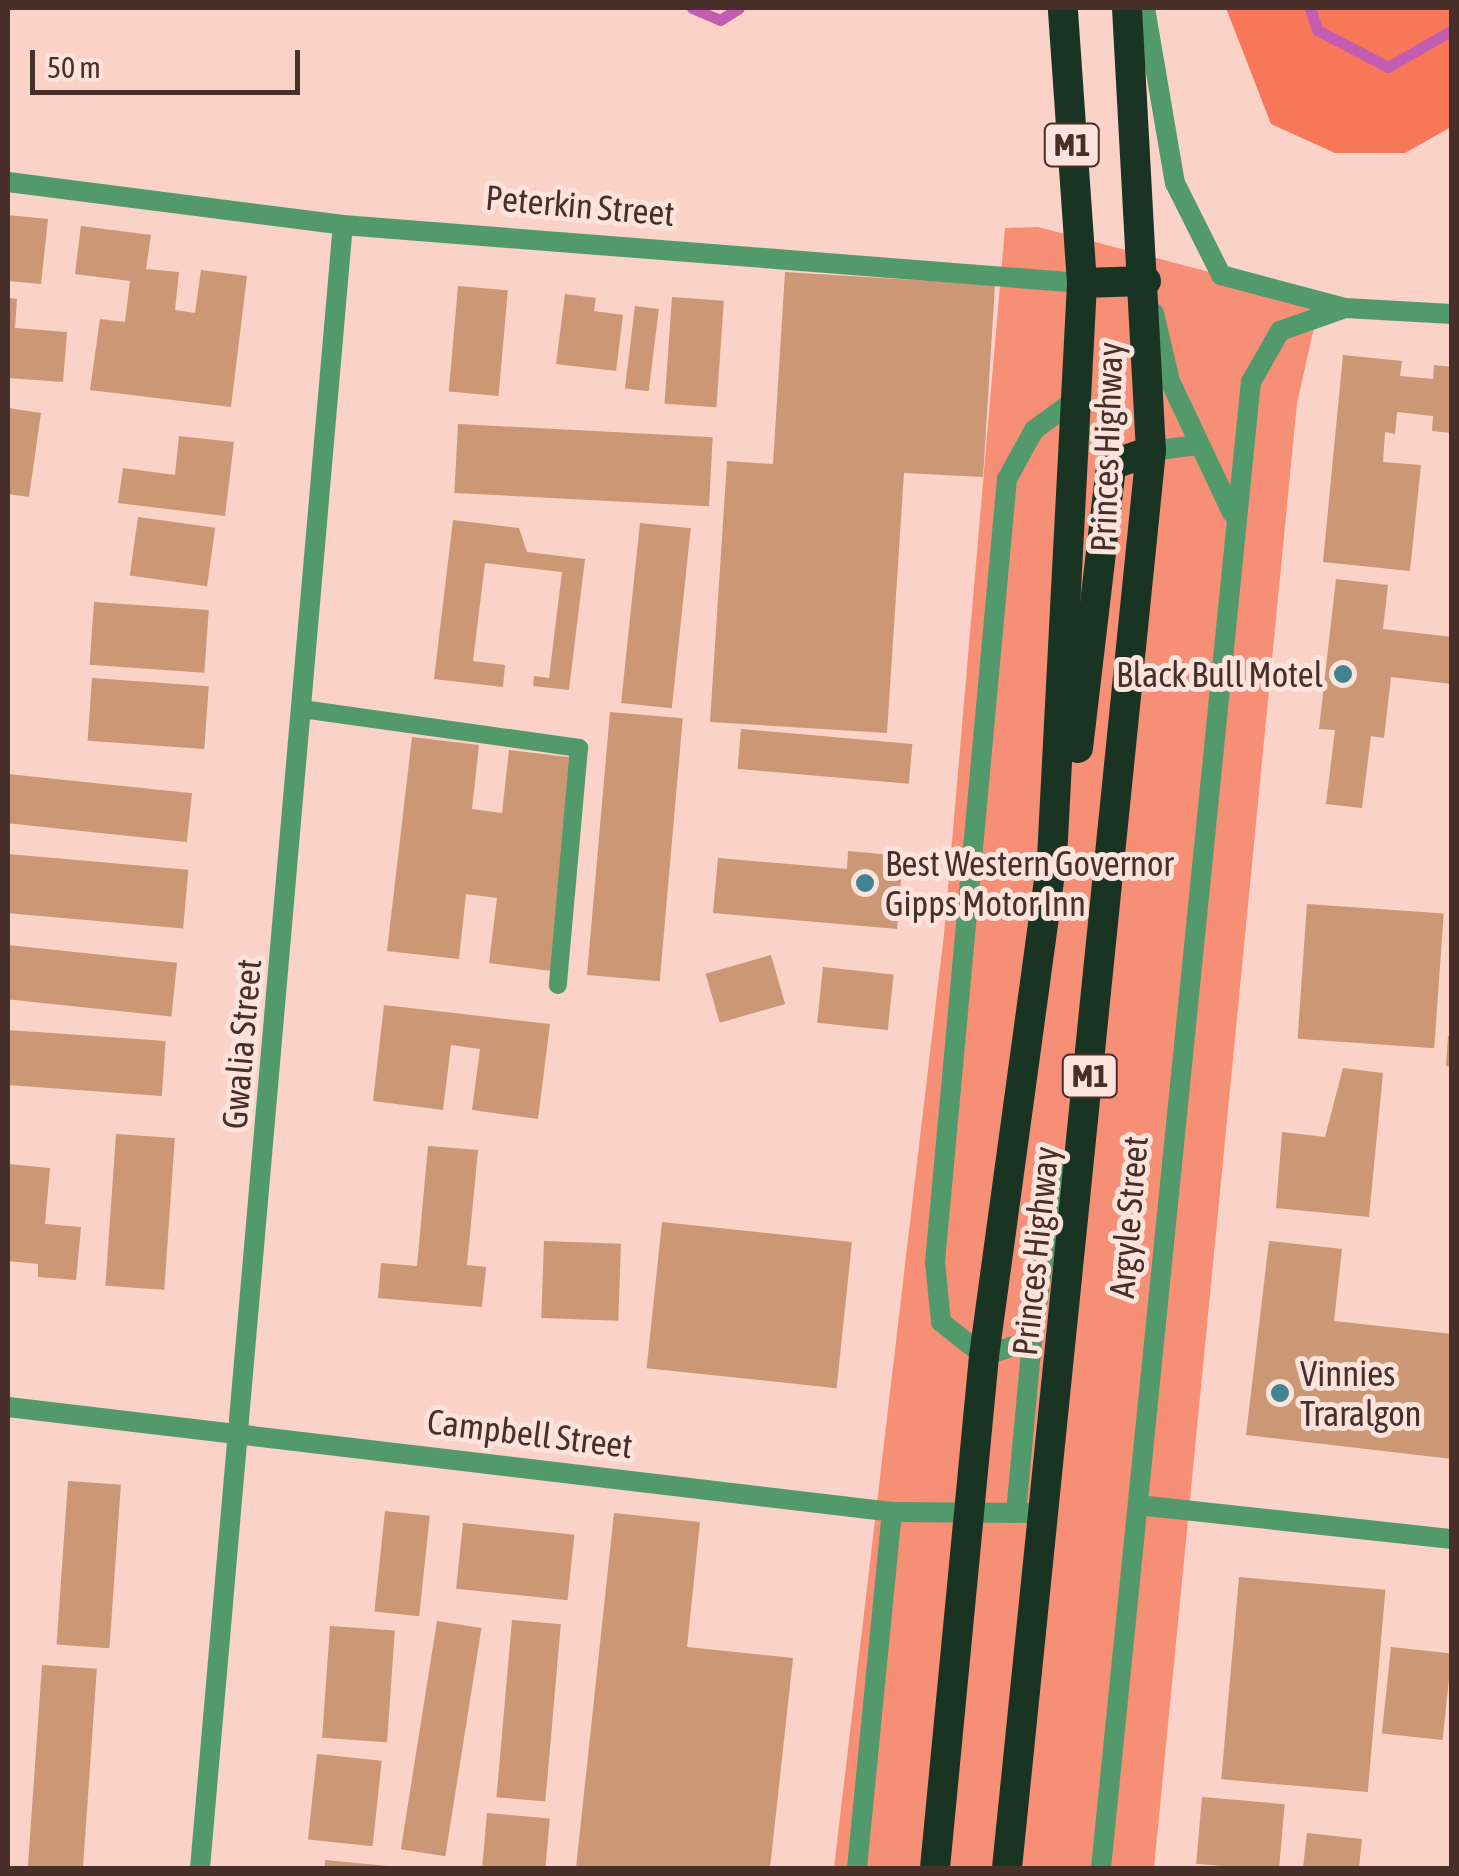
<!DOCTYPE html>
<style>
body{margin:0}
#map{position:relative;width:1459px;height:1876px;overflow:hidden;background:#fad2c8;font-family:"Asap Condensed",sans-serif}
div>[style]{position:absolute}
.green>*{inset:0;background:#f68f76}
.forest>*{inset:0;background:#f87759}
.stream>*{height:11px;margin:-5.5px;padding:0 5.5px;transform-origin:5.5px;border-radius:5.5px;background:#c35db1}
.building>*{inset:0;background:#cb9775;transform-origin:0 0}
.lane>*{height:18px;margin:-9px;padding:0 9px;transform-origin:9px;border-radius:9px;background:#529a6c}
.street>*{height:20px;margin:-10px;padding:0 10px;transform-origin:10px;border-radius:10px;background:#529a6c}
.highway>*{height:30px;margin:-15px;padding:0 15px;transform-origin:15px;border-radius:15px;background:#1a3423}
.dots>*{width:28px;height:28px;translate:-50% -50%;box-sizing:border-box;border:5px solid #fee3dc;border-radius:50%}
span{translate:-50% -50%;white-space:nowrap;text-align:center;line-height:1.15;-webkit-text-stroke:10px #fee3dc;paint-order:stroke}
.shield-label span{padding:2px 8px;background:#fee3dc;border:2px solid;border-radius:8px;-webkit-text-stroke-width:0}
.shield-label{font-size:32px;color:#482f29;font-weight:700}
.street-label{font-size:35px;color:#482f29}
.poi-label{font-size:35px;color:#482f29}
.right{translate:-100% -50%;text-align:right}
.left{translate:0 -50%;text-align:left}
.frame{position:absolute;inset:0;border:10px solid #482f29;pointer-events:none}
.scale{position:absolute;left:30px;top:50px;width:270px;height:45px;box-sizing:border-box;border:5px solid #482f29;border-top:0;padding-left:12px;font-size:30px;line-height:35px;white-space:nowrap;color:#482f29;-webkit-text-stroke:8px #fee3dc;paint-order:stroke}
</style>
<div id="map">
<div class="green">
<div style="clip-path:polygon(1038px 227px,1320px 301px,1297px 403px,1154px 1868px,834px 1868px,944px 934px,1005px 228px)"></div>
</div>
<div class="forest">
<div style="clip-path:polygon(1226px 8px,1451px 8px,1451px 127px,1405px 153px,1335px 153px,1271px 124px)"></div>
</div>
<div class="stream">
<div style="left:692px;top:8px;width:30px;rotate:23deg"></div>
<div style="left:720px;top:20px;width:22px;rotate:-32deg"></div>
<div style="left:1310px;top:8px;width:23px;rotate:72deg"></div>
<div style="left:1317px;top:30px;width:80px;rotate:27.5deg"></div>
<div style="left:1388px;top:67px;width:74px;rotate:-30deg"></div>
</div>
<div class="building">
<div style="clip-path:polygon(8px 215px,48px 219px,41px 284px,8px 281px)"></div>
<div style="clip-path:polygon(81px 226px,151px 235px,146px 269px,179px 272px,175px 310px,195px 313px,201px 270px,247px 276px,231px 407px,90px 390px,100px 319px,125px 322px,130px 281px,75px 274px)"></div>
<div style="clip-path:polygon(785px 272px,995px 285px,983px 477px,904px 473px,887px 733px,710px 722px,727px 461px,773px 464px)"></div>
<div style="left:458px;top:286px;width:50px;height:106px;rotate:5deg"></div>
<div style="clip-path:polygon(565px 294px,596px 298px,594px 311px,623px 315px,616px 371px,556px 364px)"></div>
<div style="left:672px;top:297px;width:52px;height:107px;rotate:4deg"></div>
<div style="clip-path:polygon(8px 298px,17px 299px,15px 328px,67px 332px,63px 382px,8px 378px)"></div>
<div style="left:635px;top:306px;width:24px;height:83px;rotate:7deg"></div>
<div style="clip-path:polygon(1343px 355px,1402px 361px,1400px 376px,1433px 379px,1434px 365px,1452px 367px,1452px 433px,1432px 431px,1433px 416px,1397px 412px,1395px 434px,1385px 432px,1383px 462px,1421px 465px,1410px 571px,1323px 562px)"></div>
<div style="clip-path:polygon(8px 408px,41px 413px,29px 497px,8px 494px)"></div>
<div style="left:458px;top:424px;width:255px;height:69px;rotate:3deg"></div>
<div style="clip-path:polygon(179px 436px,234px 442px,225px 516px,118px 503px,123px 468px,175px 475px)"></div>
<div style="left:138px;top:517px;width:78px;height:59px;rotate:8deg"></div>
<div style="clip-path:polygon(453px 520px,519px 528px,527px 552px,585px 559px,569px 690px,533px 686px,534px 676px,549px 678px,562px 572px,485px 563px,473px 661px,505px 665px,503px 687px,434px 679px)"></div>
<div style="left:640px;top:523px;width:51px;height:181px;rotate:6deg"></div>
<div style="clip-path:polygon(1336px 579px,1388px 585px,1383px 629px,1452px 637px,1452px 684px,1391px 677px,1384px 738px,1371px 736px,1362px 808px,1326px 804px,1335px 730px,1319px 729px)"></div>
<div style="left:94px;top:602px;width:115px;height:63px;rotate:4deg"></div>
<div style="left:92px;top:678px;width:117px;height:63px;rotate:4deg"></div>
<div style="left:610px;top:712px;width:73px;height:264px;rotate:5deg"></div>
<div style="left:741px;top:729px;width:172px;height:40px;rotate:5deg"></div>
<div style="clip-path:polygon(412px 737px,479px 745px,472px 809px,502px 813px,509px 750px,576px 758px,552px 971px,489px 963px,497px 898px,466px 894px,459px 959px,387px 951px)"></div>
<div style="left:8px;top:774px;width:185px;height:49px;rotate:6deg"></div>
<div style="clip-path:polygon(848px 851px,903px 856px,897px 929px,713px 913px,718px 858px,847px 869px)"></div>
<div style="left:8px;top:854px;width:181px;height:59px;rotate:5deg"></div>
<div style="left:1307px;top:904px;width:137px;height:135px;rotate:4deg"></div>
<div style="left:8px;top:945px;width:170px;height:54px;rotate:6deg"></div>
<div style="left:771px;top:955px;width:51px;height:68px;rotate:74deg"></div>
<div style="left:823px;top:967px;width:71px;height:56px;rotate:6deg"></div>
<div style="clip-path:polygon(384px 1005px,550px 1024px,538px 1119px,472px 1110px,480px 1049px,451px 1045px,443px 1110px,373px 1101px)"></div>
<div style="left:8px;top:1030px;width:158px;height:55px;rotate:4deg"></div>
<div style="clip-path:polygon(1448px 1036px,1452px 1036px,1452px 1067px,1446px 1066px)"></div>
<div style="clip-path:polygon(1343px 1068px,1383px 1073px,1369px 1217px,1276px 1208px,1282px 1132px,1325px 1137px)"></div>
<div style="left:116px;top:1134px;width:59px;height:152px;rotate:4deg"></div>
<div style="clip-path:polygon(428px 1146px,478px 1150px,467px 1265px,486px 1267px,482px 1307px,378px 1298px,381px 1263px,417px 1266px)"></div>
<div style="clip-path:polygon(8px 1164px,50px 1168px,45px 1224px,81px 1227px,76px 1280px,38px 1277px,38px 1264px,8px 1261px)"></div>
<div style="left:662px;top:1222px;width:191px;height:147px;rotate:6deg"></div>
<div style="left:544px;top:1241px;width:77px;height:77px;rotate:2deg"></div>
<div style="clip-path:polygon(1269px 1241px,1342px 1249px,1334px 1321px,1452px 1334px,1452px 1459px,1246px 1435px)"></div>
<div style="left:68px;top:1481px;width:53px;height:164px;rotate:4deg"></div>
<div style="left:385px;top:1511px;width:45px;height:101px;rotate:6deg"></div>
<div style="clip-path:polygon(614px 1513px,700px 1522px,687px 1647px,793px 1658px,770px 1868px,576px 1868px)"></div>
<div style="left:463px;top:1523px;width:112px;height:66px;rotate:6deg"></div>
<div style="left:1239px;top:1577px;width:147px;height:203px;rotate:5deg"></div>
<div style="left:512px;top:1620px;width:49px;height:178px;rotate:5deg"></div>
<div style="left:437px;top:1621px;width:45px;height:231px;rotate:9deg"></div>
<div style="left:330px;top:1626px;width:65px;height:112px;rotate:4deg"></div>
<div style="left:1391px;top:1647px;width:61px;height:87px;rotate:6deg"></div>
<div style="left:42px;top:1665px;width:55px;height:204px;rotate:4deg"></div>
<div style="left:317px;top:1754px;width:65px;height:86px;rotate:6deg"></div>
<div style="left:1202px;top:1797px;width:83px;height:67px;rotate:5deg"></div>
<div style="left:487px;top:1813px;width:63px;height:55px;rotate:5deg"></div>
<div style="clip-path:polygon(1307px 1833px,1362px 1839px,1359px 1868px,1303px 1868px)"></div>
<div style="clip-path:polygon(325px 1860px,388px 1866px,388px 1868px,325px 1868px)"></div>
</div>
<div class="lane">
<div style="left:302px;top:709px;width:280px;rotate:8deg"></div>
<div style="left:579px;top:748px;width:238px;rotate:95.1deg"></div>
</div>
<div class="street">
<div style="left:1145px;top:8px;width:178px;rotate:80.3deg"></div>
<div style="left:1175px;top:183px;width:103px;rotate:63.4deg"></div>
<div style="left:1221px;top:275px;width:128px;rotate:14.9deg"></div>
<div style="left:1345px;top:308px;width:107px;rotate:3.2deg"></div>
<div style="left:8px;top:182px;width:338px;rotate:7.3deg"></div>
<div style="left:343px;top:225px;width:741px;rotate:4.49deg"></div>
<div style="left:1154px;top:313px;width:70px;rotate:76.8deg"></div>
<div style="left:1170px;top:381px;width:146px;rotate:64.8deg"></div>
<div style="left:1151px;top:451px;width:47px;rotate:-7.3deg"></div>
<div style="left:1072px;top:1165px;width:48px;rotate:116deg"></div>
<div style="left:1051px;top:1208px;width:133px;rotate:98.2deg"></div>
<div style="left:1032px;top:1340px;width:51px;rotate:161.6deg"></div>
<div style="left:984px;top:1356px;width:55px;rotate:-141.7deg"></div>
<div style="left:941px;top:1322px;width:60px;rotate:-95.7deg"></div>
<div style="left:935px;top:1262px;width:786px;rotate:-84.75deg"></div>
<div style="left:1007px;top:479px;width:56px;rotate:-61.1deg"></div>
<div style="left:1034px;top:430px;width:52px;rotate:-36.4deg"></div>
<div style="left:8px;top:1407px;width:890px;rotate:6.77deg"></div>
<div style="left:892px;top:1512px;width:152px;rotate:0.4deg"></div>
<div style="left:1138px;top:1505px;width:316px;rotate:6.2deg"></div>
<div style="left:1016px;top:1513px;width:174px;rotate:-84.7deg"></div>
<div style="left:200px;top:1868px;width:1649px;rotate:-85.03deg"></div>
<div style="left:857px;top:1868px;width:358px;rotate:-84.4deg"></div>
<div style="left:1101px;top:1868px;width:1494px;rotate:-84.24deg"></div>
<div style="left:1251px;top:382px;width:59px;rotate:-60.4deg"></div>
<div style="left:1280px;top:331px;width:69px;rotate:-19.5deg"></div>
</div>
<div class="highway">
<div style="left:1082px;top:283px;width:64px;rotate:-1.8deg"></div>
<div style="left:1078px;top:748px;width:285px;rotate:-83.3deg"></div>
<div style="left:1111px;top:465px;width:42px;rotate:-19.3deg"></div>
<div style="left:935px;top:1868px;width:514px;rotate:-84.53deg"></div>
<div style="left:984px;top:1356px;width:503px;rotate:-82.22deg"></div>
<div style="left:1052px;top:858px;width:576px;rotate:-87.01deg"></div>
<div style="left:1082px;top:283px;width:276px;rotate:-94deg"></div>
<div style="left:1007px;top:1868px;width:1424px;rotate:-84.2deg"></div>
<div style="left:1151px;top:451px;width:444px;rotate:-93.1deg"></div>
</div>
<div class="dots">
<div style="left:1343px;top:674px;background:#408493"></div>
<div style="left:865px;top:883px;background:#408493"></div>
<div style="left:1280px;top:1393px;background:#408493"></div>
</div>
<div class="shield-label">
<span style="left:1072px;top:145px">M1</span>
<span style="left:1090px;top:1076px">M1</span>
</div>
<div class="street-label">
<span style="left:580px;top:205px;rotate:5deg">Peterkin Street</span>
<span style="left:1106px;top:447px;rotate:-88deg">Princes Highway</span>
<span style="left:241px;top:1044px;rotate:-85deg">Gwalia Street</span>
<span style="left:1128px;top:1217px;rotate:-85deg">Argyle Street</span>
<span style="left:1035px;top:1251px;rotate:-84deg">Princes Highway</span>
<span style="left:530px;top:1433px;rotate:7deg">Campbell Street</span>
</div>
<div class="poi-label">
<span class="right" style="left:1323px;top:674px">Black Bull Motel</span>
<span class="left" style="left:885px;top:883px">Best Western Governor<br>Gipps Motor Inn</span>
<span class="left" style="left:1300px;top:1393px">Vinnies<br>Traralgon</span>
</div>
<div class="frame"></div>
<div class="scale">50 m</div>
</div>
